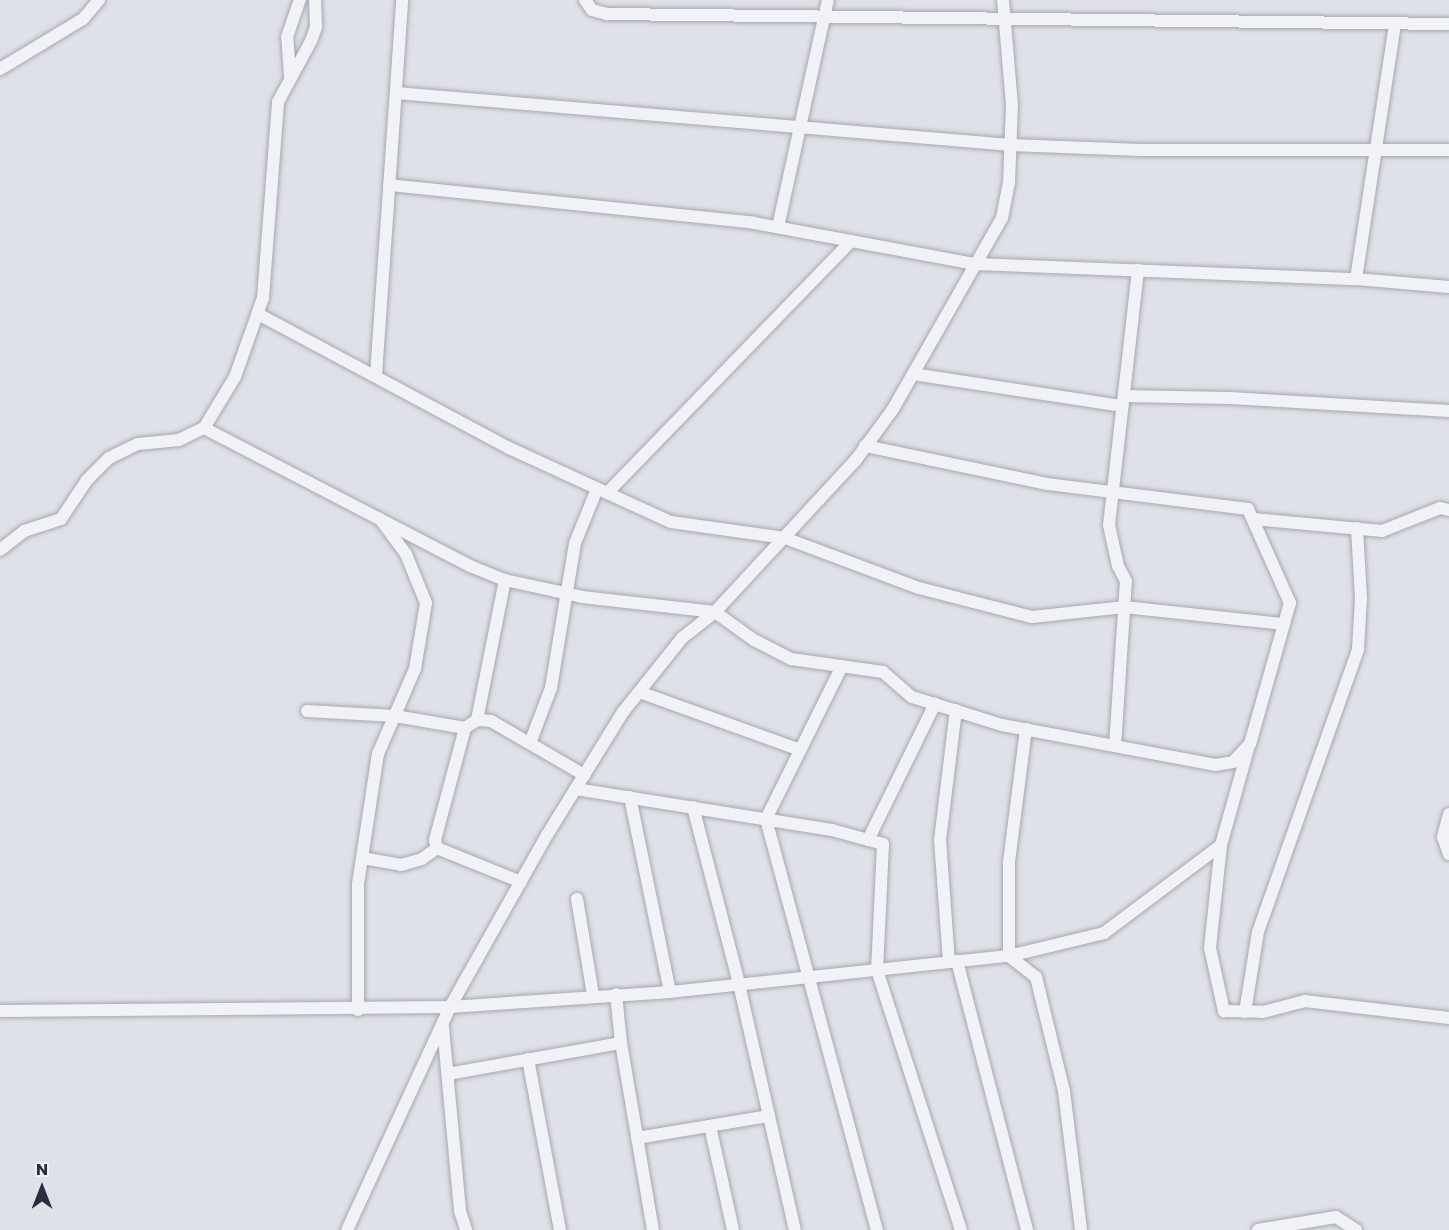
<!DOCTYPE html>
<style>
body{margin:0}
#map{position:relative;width:1449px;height:1230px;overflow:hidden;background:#dfe1e8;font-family:Poppins,sans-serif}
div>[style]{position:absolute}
.roads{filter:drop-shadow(0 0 2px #a4a8b2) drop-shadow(0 0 2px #a4a8b2)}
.minor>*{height:12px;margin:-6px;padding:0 6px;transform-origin:6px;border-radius:6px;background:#f1f2f6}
span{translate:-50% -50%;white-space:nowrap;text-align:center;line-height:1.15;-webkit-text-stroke:4.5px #eef0f5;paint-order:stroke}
.north{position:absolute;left:12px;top:1158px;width:60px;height:60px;-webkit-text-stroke:4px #eef0f5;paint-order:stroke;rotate:0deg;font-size:16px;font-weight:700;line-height:24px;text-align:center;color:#282e3e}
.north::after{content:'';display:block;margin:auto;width:21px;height:27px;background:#282e3e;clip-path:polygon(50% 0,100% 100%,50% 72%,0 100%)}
</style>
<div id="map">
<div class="roads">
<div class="minor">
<div style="left:585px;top:0;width:12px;rotate:55deg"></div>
<div style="left:592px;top:10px;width:16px;rotate:15deg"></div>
<div style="left:607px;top:14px;width:842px;rotate:0.68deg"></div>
<div style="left:0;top:69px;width:97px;rotate:-31.1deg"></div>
<div style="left:83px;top:19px;width:25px;rotate:-50deg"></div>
<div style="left:290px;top:76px;width:39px;rotate:-94deg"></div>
<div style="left:287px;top:37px;width:39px;rotate:-71deg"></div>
<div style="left:396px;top:93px;width:617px;rotate:4.83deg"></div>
<div style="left:1011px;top:145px;width:130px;rotate:2.2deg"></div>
<div style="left:1141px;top:150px;width:308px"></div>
<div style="left:389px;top:185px;width:367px;rotate:5.9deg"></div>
<div style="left:754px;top:223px;width:226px;rotate:10.5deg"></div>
<div style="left:976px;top:264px;width:380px;rotate:2.3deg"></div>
<div style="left:1356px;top:279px;width:93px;rotate:4.9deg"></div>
<div style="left:778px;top:227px;width:232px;rotate:-77.6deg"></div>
<div style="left:1356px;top:279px;width:258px;rotate:-81.3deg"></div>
<div style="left:258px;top:314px;width:285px;rotate:28.1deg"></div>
<div style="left:509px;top:448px;width:178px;rotate:24.6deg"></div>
<div style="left:671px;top:522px;width:115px;rotate:8deg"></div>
<div style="left:785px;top:538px;width:143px;rotate:20.5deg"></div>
<div style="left:919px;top:588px;width:117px;rotate:14.4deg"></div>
<div style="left:1032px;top:617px;width:93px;rotate:-6.2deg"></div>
<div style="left:1124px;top:607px;width:161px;rotate:6.1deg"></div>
<div style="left:913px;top:374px;width:212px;rotate:8.7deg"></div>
<div style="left:376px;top:375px;width:376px;rotate:-86deg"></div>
<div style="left:1124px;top:396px;width:106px;rotate:1.1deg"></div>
<div style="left:1230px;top:398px;width:219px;rotate:3.4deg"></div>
<div style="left:204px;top:428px;width:300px;rotate:27.4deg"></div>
<div style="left:470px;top:566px;width:38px;rotate:22deg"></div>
<div style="left:505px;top:580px;width:79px;rotate:12.4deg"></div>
<div style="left:582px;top:597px;width:134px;rotate:6.4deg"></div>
<div style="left:715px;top:612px;width:48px;rotate:35.7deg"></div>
<div style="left:754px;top:640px;width:42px;rotate:27.2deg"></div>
<div style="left:791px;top:659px;width:93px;rotate:8deg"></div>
<div style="left:883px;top:672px;width:38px;rotate:41deg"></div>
<div style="left:912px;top:697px;width:94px;rotate:17.3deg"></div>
<div style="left:1002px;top:725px;width:217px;rotate:10.6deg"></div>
<div style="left:1215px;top:765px;width:18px;rotate:-9deg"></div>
<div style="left:1233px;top:762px;width:25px;rotate:-47deg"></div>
<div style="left:1250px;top:744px;width:147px;rotate:-74.2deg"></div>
<div style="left:1290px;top:603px;width:103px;rotate:-114.1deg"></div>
<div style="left:1248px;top:509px;width:203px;rotate:-172.9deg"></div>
<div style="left:1047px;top:484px;width:186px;rotate:-168.2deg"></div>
<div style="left:607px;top:493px;width:351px;rotate:-45.9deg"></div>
<div style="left:1253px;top:519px;width:130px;rotate:5.3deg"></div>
<div style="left:1382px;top:531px;width:62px;rotate:-21.6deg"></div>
<div style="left:1440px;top:508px;width:9px;rotate:13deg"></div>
<div style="left:0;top:550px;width:31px;rotate:-38deg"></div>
<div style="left:24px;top:531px;width:39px;rotate:-18deg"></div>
<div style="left:61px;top:519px;width:47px;rotate:-56.3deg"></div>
<div style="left:87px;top:480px;width:31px;rotate:-45deg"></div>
<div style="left:109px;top:458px;width:32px;rotate:-26deg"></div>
<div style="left:138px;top:444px;width:41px;rotate:-5.6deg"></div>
<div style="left:179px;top:440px;width:28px;rotate:-26deg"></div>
<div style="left:204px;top:428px;width:60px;rotate:-58.7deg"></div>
<div style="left:235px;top:377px;width:84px;rotate:-70.5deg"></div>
<div style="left:263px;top:298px;width:197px;rotate:-85.6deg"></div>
<div style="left:278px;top:102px;width:69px;rotate:-61.6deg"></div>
<div style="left:311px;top:41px;width:15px;rotate:-70deg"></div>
<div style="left:316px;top:27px;width:27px;rotate:-92deg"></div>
<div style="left:842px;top:666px;width:171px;rotate:116.4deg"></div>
<div style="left:766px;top:819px;width:426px;rotate:74.9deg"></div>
<div style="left:639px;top:692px;width:171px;rotate:19.8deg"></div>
<div style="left:307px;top:711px;width:88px;rotate:3.3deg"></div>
<div style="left:395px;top:716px;width:71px;rotate:9.7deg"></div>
<div style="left:477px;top:720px;width:143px;rotate:-78.7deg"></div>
<div style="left:1026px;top:729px;width:134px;rotate:97.3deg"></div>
<div style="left:1009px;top:862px;width:94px;rotate:90deg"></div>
<div style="left:1009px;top:956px;width:34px;rotate:38deg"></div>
<div style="left:1036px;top:977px;width:117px;rotate:76.2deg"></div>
<div style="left:1064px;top:1091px;width:140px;rotate:83deg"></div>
<div style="left:530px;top:743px;width:59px;rotate:-69.1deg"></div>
<div style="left:551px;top:688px;width:147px;rotate:-80.6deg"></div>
<div style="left:575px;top:543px;width:58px;rotate:-67.8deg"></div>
<div style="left:1115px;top:746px;width:165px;rotate:-86.2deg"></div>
<div style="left:1126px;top:581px;width:17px;rotate:-118deg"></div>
<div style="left:1118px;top:566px;width:42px;rotate:-102.4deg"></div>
<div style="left:1109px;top:525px;width:257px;rotate:-83.5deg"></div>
<div style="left:1248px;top:749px;width:100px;rotate:105.7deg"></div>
<div style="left:1221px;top:845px;width:104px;rotate:96.1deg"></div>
<div style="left:1210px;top:948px;width:65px;rotate:77.5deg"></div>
<div style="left:1224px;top:1011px;width:39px;rotate:1deg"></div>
<div style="left:1263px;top:1012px;width:43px;rotate:-14.7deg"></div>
<div style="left:1305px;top:1001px;width:145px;rotate:6.7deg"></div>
<div style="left:576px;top:789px;width:259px;rotate:9.1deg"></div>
<div style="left:832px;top:830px;width:53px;rotate:15.4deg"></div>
<div style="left:883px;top:844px;width:126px;rotate:92.7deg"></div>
<div style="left:877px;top:970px;width:273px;rotate:72.1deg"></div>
<div style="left:630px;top:797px;width:199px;rotate:78.4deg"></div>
<div style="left:693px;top:807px;width:183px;rotate:75.4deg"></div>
<div style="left:739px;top:984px;width:252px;rotate:77.2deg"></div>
<div style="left:1449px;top:814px;width:24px;rotate:105deg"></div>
<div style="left:1443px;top:837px;width:18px;rotate:71deg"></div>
<div style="left:868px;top:840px;width:152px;rotate:-63.8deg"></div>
<div style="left:362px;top:858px;width:40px;rotate:10deg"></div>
<div style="left:401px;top:865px;width:22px;rotate:-16deg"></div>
<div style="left:422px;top:859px;width:19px;rotate:-36deg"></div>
<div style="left:521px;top:882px;width:91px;rotate:-158deg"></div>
<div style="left:437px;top:848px;width:8px;rotate:-104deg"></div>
<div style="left:435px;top:840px;width:116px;rotate:-75deg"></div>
<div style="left:465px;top:728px;width:14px;rotate:-34deg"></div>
<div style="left:477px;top:720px;width:14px;rotate:4deg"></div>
<div style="left:491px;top:721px;width:108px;rotate:30.1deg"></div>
<div style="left:577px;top:899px;width:97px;rotate:80.5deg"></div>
<div style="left:957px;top:961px;width:278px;rotate:75.4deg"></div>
<div style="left:949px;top:962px;width:122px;rotate:-94.2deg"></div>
<div style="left:940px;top:840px;width:131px;rotate:-83deg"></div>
<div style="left:358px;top:1010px;width:126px;rotate:-90deg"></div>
<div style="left:358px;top:884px;width:132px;rotate:-81.3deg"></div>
<div style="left:378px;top:754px;width:93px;rotate:-66.5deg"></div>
<div style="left:415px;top:669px;width:67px;rotate:-80.5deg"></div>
<div style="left:426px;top:603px;width:53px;rotate:-112.2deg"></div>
<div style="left:406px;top:554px;width:44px;rotate:-126.6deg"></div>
<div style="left:0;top:1011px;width:450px;rotate:-0.5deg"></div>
<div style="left:450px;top:1007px;width:221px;rotate:-3.9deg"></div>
<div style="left:670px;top:992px;width:341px;rotate:-6.1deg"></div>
<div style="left:1009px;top:956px;width:98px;rotate:-13.6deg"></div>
<div style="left:1104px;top:933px;width:146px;rotate:-36.9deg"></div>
<div style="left:1245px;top:1012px;width:81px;rotate:-80.8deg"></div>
<div style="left:1258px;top:932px;width:300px;rotate:-70.5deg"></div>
<div style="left:1358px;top:649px;width:51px;rotate:-86.6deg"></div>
<div style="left:1361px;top:598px;width:70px;rotate:-93.3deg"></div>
<div style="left:443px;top:1027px;width:185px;rotate:84.7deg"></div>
<div style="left:460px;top:1211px;width:20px;rotate:72deg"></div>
<div style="left:621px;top:1043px;width:190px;rotate:80.3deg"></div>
<div style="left:528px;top:1059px;width:174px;rotate:79.4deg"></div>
<div style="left:448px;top:1074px;width:176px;rotate:-10.2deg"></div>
<div style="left:621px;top:1043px;width:49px;rotate:-95.8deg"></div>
<div style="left:710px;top:1126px;width:107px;rotate:77.5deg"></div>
<div style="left:637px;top:1138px;width:134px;rotate:-9.5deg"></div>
<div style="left:347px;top:1230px;width:246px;rotate:-65.2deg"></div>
<div style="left:450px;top:1007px;width:197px;rotate:-60.6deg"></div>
<div style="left:547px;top:835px;width:145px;rotate:-58.3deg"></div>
<div style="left:623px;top:712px;width:95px;rotate:-51.4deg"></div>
<div style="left:682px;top:638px;width:42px;rotate:-38.2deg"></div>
<div style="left:715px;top:612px;width:206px;rotate:-47.2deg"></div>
<div style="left:855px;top:461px;width:64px;rotate:-53.8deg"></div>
<div style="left:893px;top:409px;width:220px;rotate:-60.3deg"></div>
<div style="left:1002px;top:218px;width:36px;rotate:-79deg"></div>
<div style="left:1009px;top:183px;width:78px;rotate:-87.8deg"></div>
<div style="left:1012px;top:105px;width:105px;rotate:-94.9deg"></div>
<div style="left:1258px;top:1230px;width:79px;rotate:-9.5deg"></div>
<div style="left:1336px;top:1217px;width:24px;rotate:33deg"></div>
</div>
</div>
<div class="north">N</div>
</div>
